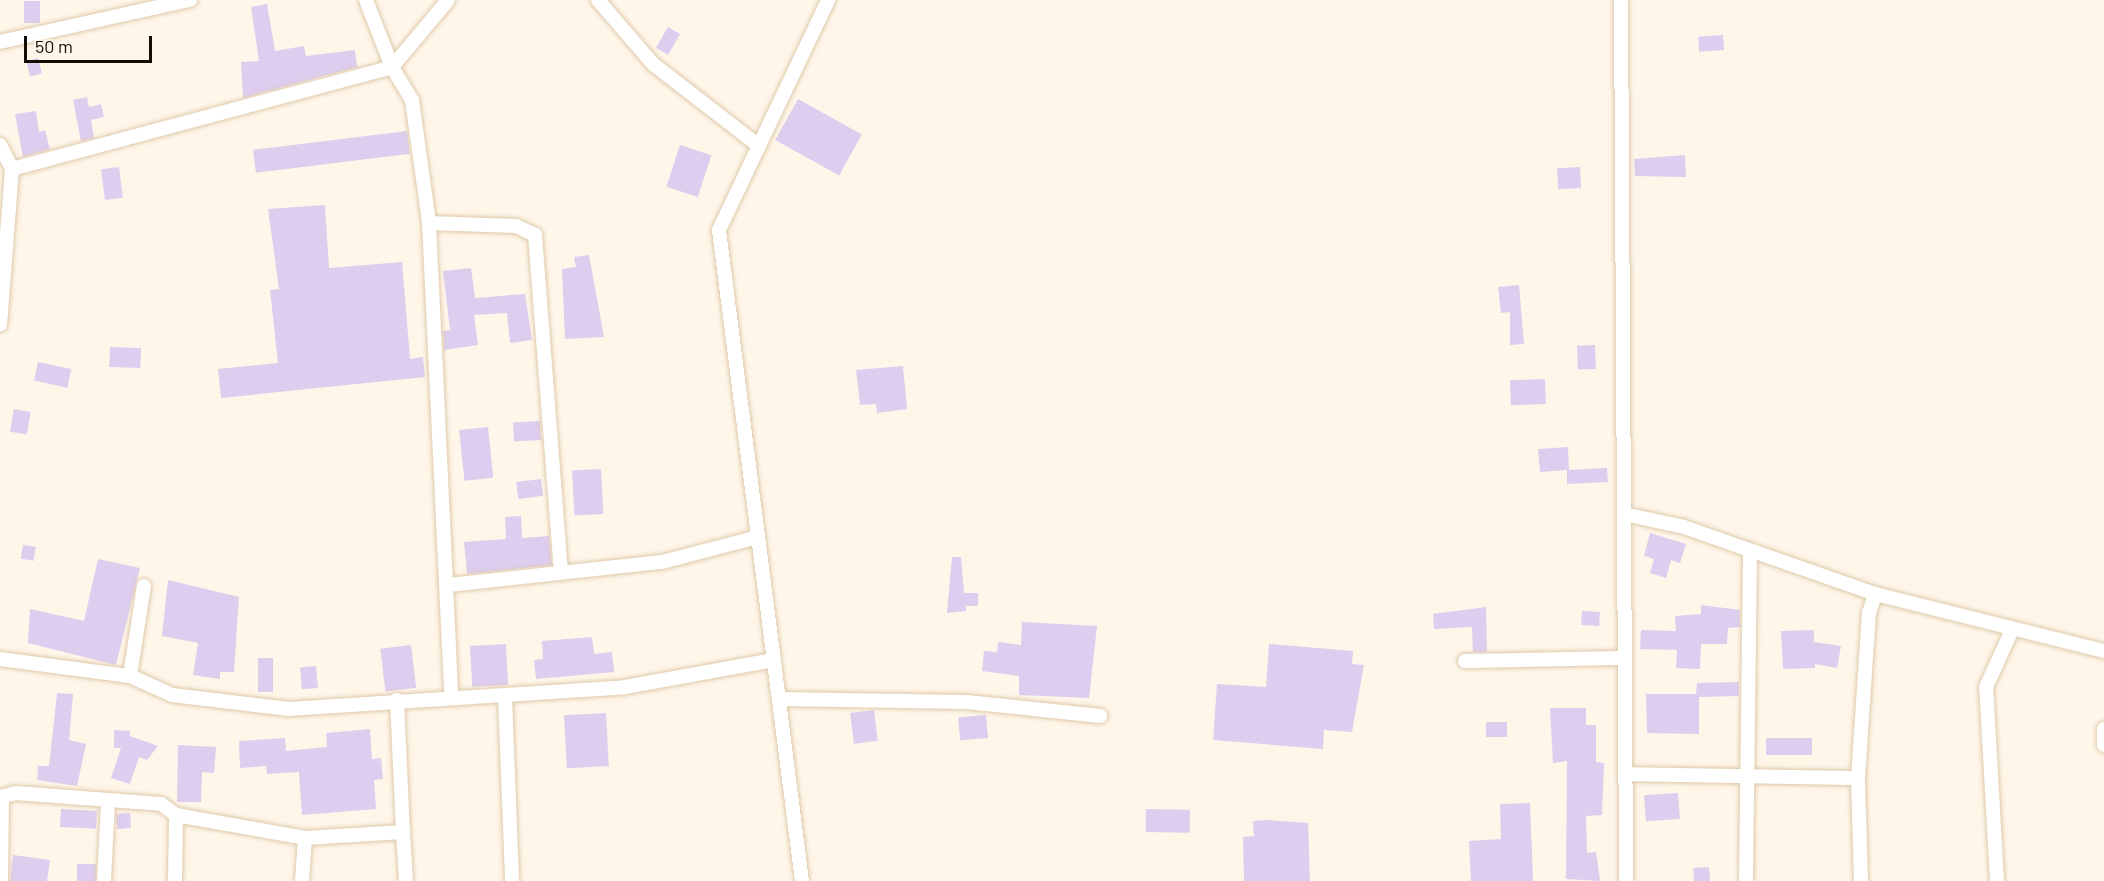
<!DOCTYPE html>
<style>
body{margin:0}
#map{position:relative;width:2104px;height:881px;overflow:hidden;background:#fff6ea;font-family:Barlow,sans-serif}
div>[style]{position:absolute}
.building>*{inset:0;background:#ddcdee;transform-origin:0 0}
.roads{filter:drop-shadow(0 0 2px #dfcaab) drop-shadow(0 0 2px #dfcaab)}
.street>*{height:14px;margin:-7px;padding:0 7px;transform-origin:7px;border-radius:7px;background:#fff}
span{translate:-50% -50%;white-space:nowrap;text-align:center;line-height:1.15;-webkit-text-stroke:4.5px #fff6ea;paint-order:stroke}
.scale{position:absolute;left:24px;top:36px;width:128px;height:27px;box-sizing:border-box;border:3px solid #140d04;border-top:0;padding-left:8px;font-size:18px;line-height:21px;white-space:nowrap;color:#140d04;-webkit-text-stroke:4px #fff6ea;paint-order:stroke}
</style>
<div id="map">
<div class="building">
<div style="left:40px;top:1px;width:22px;height:16px;rotate:90deg"></div>
<div style="clip-path:polygon(267px 4px,275px 51px,304px 46px,306px 56px,355px 50px,357px 67px,243px 98px,241px 62px,259px 61px,251px 7px)"></div>
<div style="left:668px;top:27px;width:14px;height:24px;rotate:30deg"></div>
<div style="left:1723px;top:35px;width:15px;height:25px;rotate:86deg"></div>
<div style="left:38px;top:58px;width:16px;height:12px;rotate:76deg"></div>
<div style="clip-path:polygon(87px 97px,89px 107px,101px 104px,104px 117px,91px 120px,94px 138px,81px 141px,73px 100px)"></div>
<div style="left:798px;top:99px;width:73px;height:47px;rotate:29deg"></div>
<div style="clip-path:polygon(36px 111px,39px 132px,45px 130px,50px 149px,23px 157px,15px 114px)"></div>
<div style="left:407px;top:131px;width:23px;height:155px;rotate:83deg"></div>
<div style="left:680px;top:145px;width:33px;height:44px;rotate:18deg"></div>
<div style="clip-path:polygon(1685px 155px,1686px 177px,1635px 176px,1634px 159px)"></div>
<div style="left:119px;top:167px;width:31px;height:18px;rotate:83deg"></div>
<div style="left:1580px;top:167px;width:21px;height:23px;rotate:87deg"></div>
<div style="clip-path:polygon(325px 205px,329px 268px,402px 262px,410px 359px,423px 357px,425px 377px,221px 398px,218px 369px,278px 363px,270px 290px,279px 289px,268px 209px)"></div>
<div style="clip-path:polygon(589px 255px,604px 337px,565px 339px,562px 269px,576px 267px,574px 257px)"></div>
<div style="clip-path:polygon(471px 268px,475px 298px,525px 294px,532px 340px,510px 343px,507px 313px,474px 315px,478px 345px,444px 350px,443px 331px,450px 330px,443px 271px)"></div>
<div style="clip-path:polygon(1519px 285px,1524px 344px,1510px 345px,1510px 312px,1501px 313px,1498px 287px)"></div>
<div style="left:1595px;top:345px;width:24px;height:18px;rotate:88deg"></div>
<div style="left:110px;top:347px;width:31px;height:20px;rotate:2deg"></div>
<div style="left:38px;top:362px;width:34px;height:19px;rotate:12deg"></div>
<div style="clip-path:polygon(903px 366px,907px 409px,877px 413px,876px 404px,860px 405px,856px 370px)"></div>
<div style="left:1545px;top:379px;width:25px;height:35px;rotate:88deg"></div>
<div style="left:14px;top:409px;width:17px;height:23px;rotate:10deg"></div>
<div style="left:540px;top:421px;width:19px;height:27px;rotate:87deg"></div>
<div style="left:488px;top:427px;width:51px;height:29px;rotate:84deg"></div>
<div style="clip-path:polygon(1568px 447px,1569px 470px,1607px 468px,1608px 482px,1567px 484px,1567px 470px,1540px 472px,1538px 449px)"></div>
<div style="left:601px;top:469px;width:45px;height:29px;rotate:87deg"></div>
<div style="left:541px;top:479px;width:17px;height:25px;rotate:83deg"></div>
<div style="clip-path:polygon(521px 516px,522px 538px,549px 536px,552px 565px,467px 574px,464px 542px,506px 539px,505px 517px)"></div>
<div style="clip-path:polygon(1650px 533px,1686px 544px,1680px 563px,1671px 560px,1666px 578px,1650px 573px,1654px 559px,1644px 556px)"></div>
<div style="left:23px;top:545px;width:13px;height:14px;rotate:9deg"></div>
<div style="clip-path:polygon(952px 557px,961px 557px,964px 593px,978px 593px,978px 606px,966px 606px,966px 611px,947px 613px)"></div>
<div style="clip-path:polygon(98px 559px,140px 568px,116px 665px,28px 643px,30px 609px,84px 621px)"></div>
<div style="clip-path:polygon(168px 580px,239px 597px,234px 672px,220px 672px,220px 679px,193px 675px,198px 643px,162px 636px)"></div>
<div style="clip-path:polygon(1701px 605px,1740px 610px,1740px 627px,1728px 628px,1727px 644px,1701px 644px,1700px 669px,1676px 668px,1677px 650px,1640px 649px,1641px 630px,1676px 631px,1675px 616px,1701px 614px)"></div>
<div style="clip-path:polygon(1486px 607px,1487px 652px,1473px 652px,1472px 627px,1434px 629px,1433px 614px)"></div>
<div style="left:1582px;top:611px;width:18px;height:14px;rotate:3deg"></div>
<div style="clip-path:polygon(1022px 622px,1097px 626px,1089px 698px,1019px 695px,1019px 676px,982px 671px,984px 651px,997px 652px,998px 642px,1021px 645px)"></div>
<div style="clip-path:polygon(1814px 630px,1814px 642px,1841px 646px,1837px 668px,1815px 664px,1815px 668px,1783px 669px,1781px 631px)"></div>
<div style="clip-path:polygon(592px 637px,594px 654px,612px 652px,614px 672px,536px 679px,534px 660px,543px 659px,542px 641px)"></div>
<div style="left:506px;top:644px;width:41px;height:36px;rotate:87deg"></div>
<div style="clip-path:polygon(1269px 644px,1353px 651px,1352px 664px,1364px 665px,1352px 732px,1324px 730px,1323px 749px,1213px 740px,1217px 684px,1266px 687px)"></div>
<div style="left:411px;top:645px;width:43px;height:31px;rotate:83deg"></div>
<div style="left:258px;top:658px;width:15px;height:34px"></div>
<div style="left:316px;top:666px;width:22px;height:16px;rotate:85deg"></div>
<div style="clip-path:polygon(1739px 682px,1739px 696px,1699px 697px,1699px 734px,1647px 733px,1646px 694px,1696px 694px,1697px 683px)"></div>
<div style="clip-path:polygon(57px 693px,73px 694px,69px 740px,86px 744px,77px 786px,37px 780px,38px 766px,49px 766px)"></div>
<div style="clip-path:polygon(1550px 708px,1586px 708px,1586px 725px,1596px 725px,1596px 762px,1604px 763px,1602px 815px,1586px 816px,1587px 853px,1596px 852px,1600px 881px,1566px 879px,1567px 761px,1553px 763px)"></div>
<div style="left:874px;top:710px;width:31px;height:24px;rotate:83deg"></div>
<div style="left:606px;top:713px;width:53px;height:42px;rotate:87deg"></div>
<div style="left:986px;top:715px;width:23px;height:28px;rotate:85deg"></div>
<div style="left:1507px;top:722px;width:15px;height:21px;rotate:90deg"></div>
<div style="clip-path:polygon(370px 729px,372px 759px,381px 758px,383px 779px,374px 780px,376px 809px,302px 815px,299px 772px,267px 774px,266px 766px,240px 768px,239px 741px,285px 738px,286px 751px,327px 747px,326px 733px)"></div>
<div style="clip-path:polygon(114px 730px,130px 731px,130px 736px,158px 746px,147px 760px,139px 757px,130px 784px,111px 778px,121px 748px,114px 748px)"></div>
<div style="left:1766px;top:738px;width:46px;height:17px"></div>
<div style="clip-path:polygon(178px 745px,216px 747px,214px 773px,202px 772px,201px 802px,177px 802px)"></div>
<div style="left:1678px;top:793px;width:26px;height:34px;rotate:86deg"></div>
<div style="clip-path:polygon(1530px 803px,1533px 881px,1471px 881px,1469px 841px,1501px 839px,1500px 804px)"></div>
<div style="left:61px;top:809px;width:36px;height:18px;rotate:3deg"></div>
<div style="left:1146px;top:809px;width:44px;height:23px;rotate:1deg"></div>
<div style="left:130px;top:813px;width:15px;height:14px;rotate:86deg"></div>
<div style="clip-path:polygon(1267px 820px,1308px 823px,1310px 881px,1244px 881px,1243px 837px,1254px 836px,1253px 821px)"></div>
<div style="clip-path:polygon(13px 855px,50px 860px,47px 881px,10px 881px)"></div>
<div style="left:77px;top:864px;width:19px;height:17px"></div>
<div style="left:1709px;top:867px;width:14px;height:16px;rotate:86deg"></div>
</div>
<div class="roads">
<div class="street">
<div style="left:366px;top:0;width:72px;rotate:68.8deg"></div>
<div style="left:392px;top:67px;width:39px;rotate:59deg"></div>
<div style="left:412px;top:100px;width:124px;rotate:82.1deg"></div>
<div style="left:429px;top:223px;width:474px;rotate:87.3deg"></div>
<div style="left:598px;top:0;width:84px;rotate:49.3deg"></div>
<div style="left:653px;top:64px;width:134px;rotate:37.7deg"></div>
<div style="left:1621px;top:0;width:881px;rotate:89.67deg"></div>
<div style="left:0;top:42px;width:195px;rotate:-12.5deg"></div>
<div style="left:0;top:145px;width:27px;rotate:63deg"></div>
<div style="left:12px;top:169px;width:156px;rotate:94.4deg"></div>
<div style="left:12px;top:169px;width:393px;rotate:-15deg"></div>
<div style="left:392px;top:67px;width:87px;rotate:-50.1deg"></div>
<div style="left:429px;top:223px;width:87px;rotate:2deg"></div>
<div style="left:516px;top:226px;width:21px;rotate:25deg"></div>
<div style="left:535px;top:235px;width:337px;rotate:85.6deg"></div>
<div style="left:1624px;top:514px;width:61px;rotate:12.2deg"></div>
<div style="left:1684px;top:527px;width:202px;rotate:19.3deg"></div>
<div style="left:1875px;top:594px;width:236px;rotate:14deg"></div>
<div style="left:449px;top:585px;width:214px;rotate:-6.2deg"></div>
<div style="left:662px;top:562px;width:99px;rotate:-14.6deg"></div>
<div style="left:0;top:659px;width:131px;rotate:7.5deg"></div>
<div style="left:130px;top:676px;width:46px;rotate:24.3deg"></div>
<div style="left:172px;top:695px;width:118px;rotate:6.8deg"></div>
<div style="left:289px;top:709px;width:337px;rotate:-3.7deg"></div>
<div style="left:625px;top:687px;width:151px;rotate:-10.3deg"></div>
<div style="left:1465px;top:661px;width:160px;rotate:-1.1deg"></div>
<div style="left:130px;top:676px;width:91px;rotate:-81.2deg"></div>
<div style="left:505px;top:696px;width:185px;rotate:87.8deg"></div>
<div style="left:779px;top:699px;width:188px;rotate:0.9deg"></div>
<div style="left:967px;top:702px;width:134px;rotate:6deg"></div>
<div style="left:397px;top:700px;width:132px;rotate:87.4deg"></div>
<div style="left:2104px;top:729px;width:16px;rotate:90deg"></div>
<div style="left:1626px;top:774px;width:232px;rotate:1deg"></div>
<div style="left:0;top:797px;width:16px;rotate:-14deg"></div>
<div style="left:16px;top:793px;width:145px;rotate:4.3deg"></div>
<div style="left:161px;top:804px;width:19px;rotate:36deg"></div>
<div style="left:176px;top:815px;width:131px;rotate:10.1deg"></div>
<div style="left:305px;top:838px;width:98px;rotate:-3.5deg"></div>
<div style="left:403px;top:832px;width:49px;rotate:86.5deg"></div>
<div style="left:1px;top:881px;width:84px;rotate:-89.3deg"></div>
<div style="left:104px;top:881px;width:78px;rotate:-87.1deg"></div>
<div style="left:175px;top:881px;width:66px;rotate:-89.1deg"></div>
<div style="left:302px;top:881px;width:43px;rotate:-86deg"></div>
<div style="left:802px;top:881px;width:656px;rotate:-97.27deg"></div>
<div style="left:719px;top:230px;width:255px;rotate:-64.6deg"></div>
<div style="left:1746px;top:881px;width:329px;rotate:-89.3deg"></div>
<div style="left:1861px;top:881px;width:103px;rotate:-91.7deg"></div>
<div style="left:1858px;top:778px;width:165px;rotate:-86.2deg"></div>
<div style="left:1869px;top:613px;width:20px;rotate:-72deg"></div>
<div style="left:1997px;top:881px;width:194px;rotate:-93.2deg"></div>
<div style="left:1986px;top:687px;width:63px;rotate:-65.5deg"></div>
</div>
</div>
<div class="scale">50 m</div>
</div>
